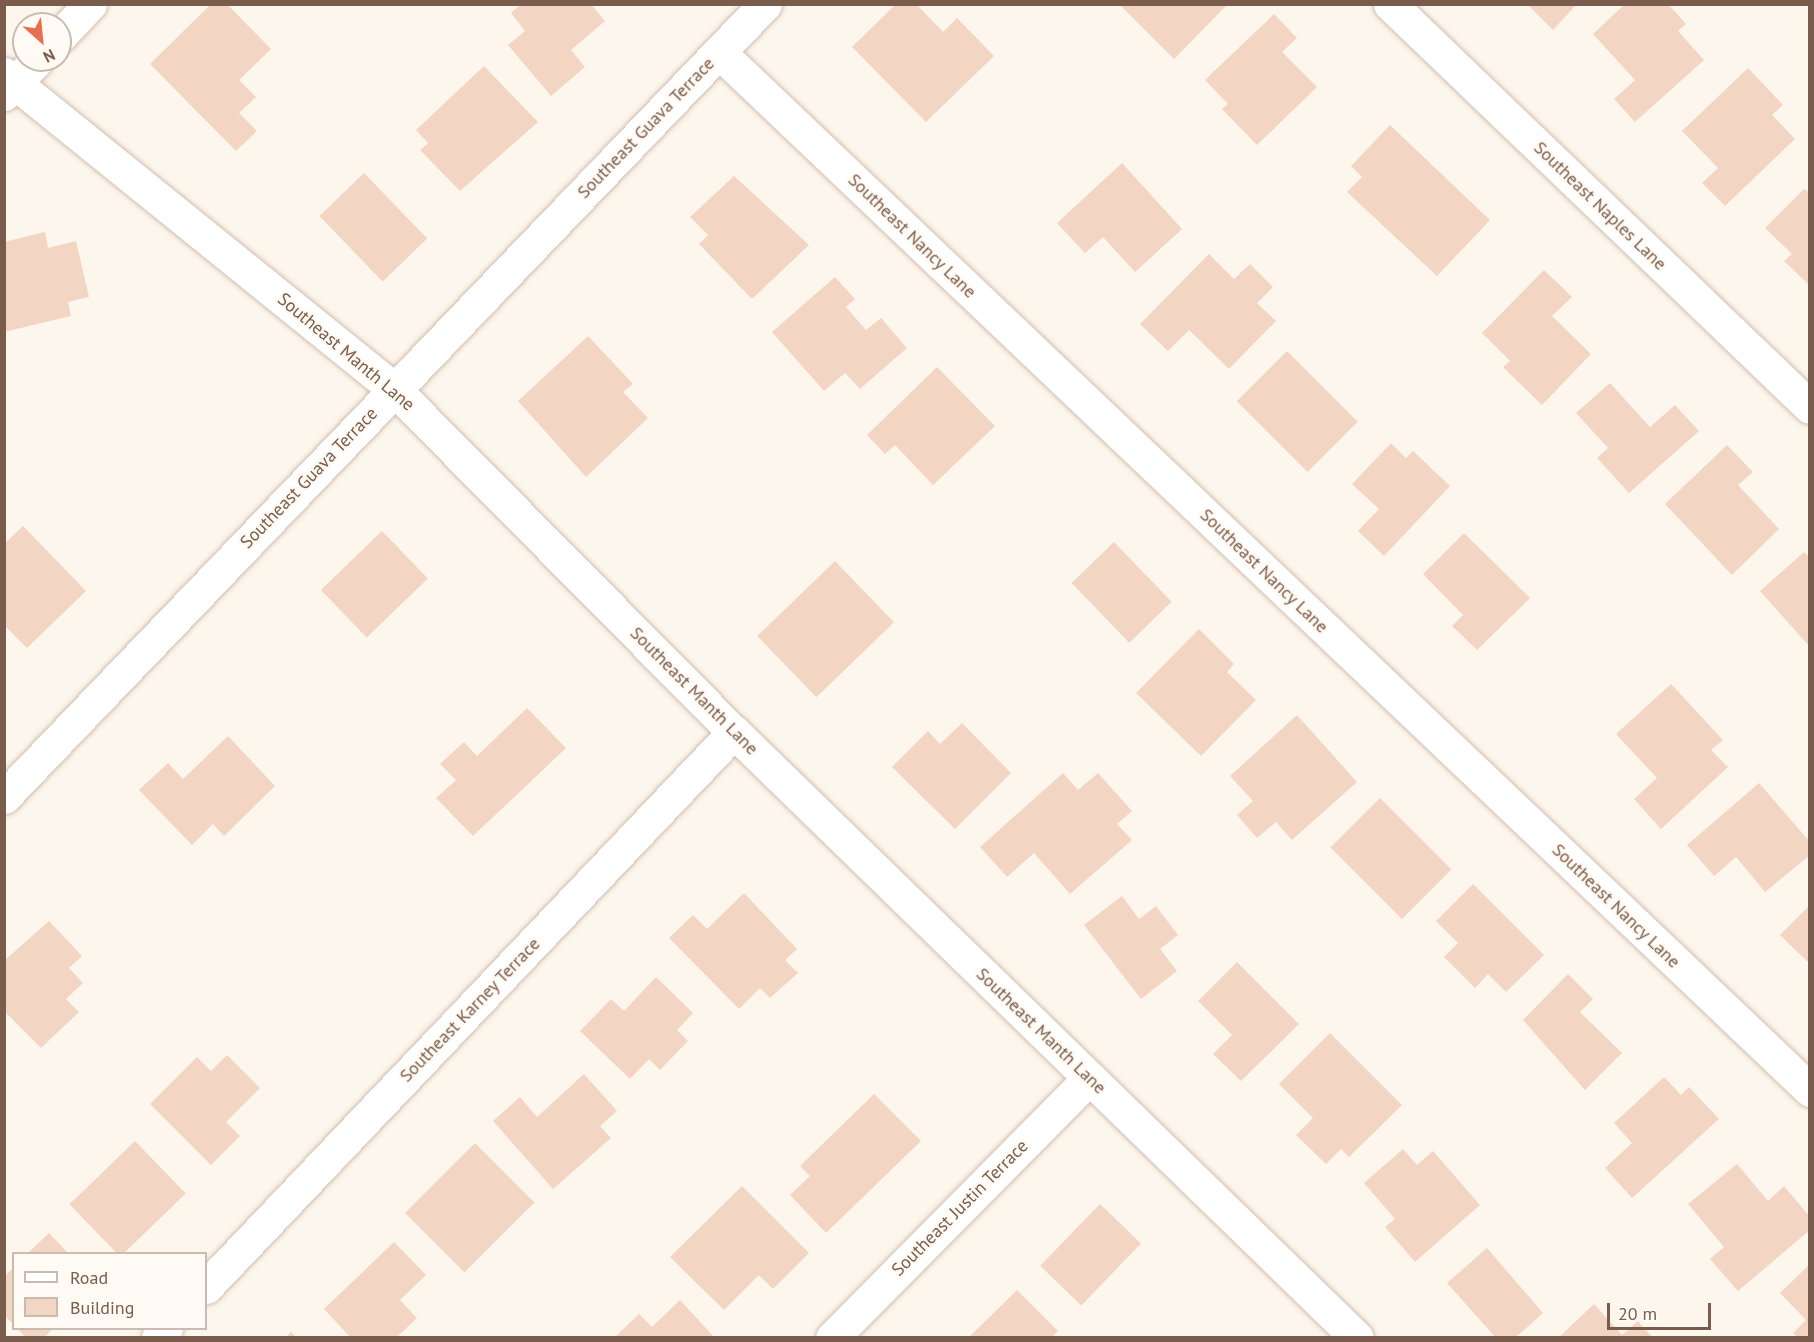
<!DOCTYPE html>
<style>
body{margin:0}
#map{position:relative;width:1814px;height:1342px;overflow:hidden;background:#fdf6ec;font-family:"PT Sans",sans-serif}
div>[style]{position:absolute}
.building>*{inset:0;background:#f3d5c3;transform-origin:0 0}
.roads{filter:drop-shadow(0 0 2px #d1beb0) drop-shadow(0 0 2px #d1beb0)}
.minor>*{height:33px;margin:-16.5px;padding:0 16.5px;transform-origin:16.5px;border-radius:16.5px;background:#fff}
span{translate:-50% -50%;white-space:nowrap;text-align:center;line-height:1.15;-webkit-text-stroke:5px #fffaf3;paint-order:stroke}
.street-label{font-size:18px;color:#7a5c4d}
.frame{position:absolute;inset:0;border:6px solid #7a5c4d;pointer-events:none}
.legend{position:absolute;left:12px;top:1252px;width:195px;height:78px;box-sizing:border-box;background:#fffaf3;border:2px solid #cabbb1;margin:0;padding:8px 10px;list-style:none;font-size:18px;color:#7a5c4d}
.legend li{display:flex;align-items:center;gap:12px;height:30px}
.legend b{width:30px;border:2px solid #cabbb1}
.north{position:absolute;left:12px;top:12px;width:60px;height:60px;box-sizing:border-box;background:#fffaf3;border:2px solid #cabbb1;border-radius:50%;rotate:153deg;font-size:16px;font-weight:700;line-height:24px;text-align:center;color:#7a5c4d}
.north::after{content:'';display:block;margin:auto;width:21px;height:27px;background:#e76f51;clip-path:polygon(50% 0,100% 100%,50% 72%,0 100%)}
.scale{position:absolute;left:1607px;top:1303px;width:104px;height:27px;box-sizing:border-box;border:3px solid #7a5c4d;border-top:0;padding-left:8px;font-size:18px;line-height:21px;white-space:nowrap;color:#7a5c4d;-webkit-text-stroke:4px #fffaf3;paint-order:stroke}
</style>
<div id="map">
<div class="building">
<div style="clip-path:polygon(211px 4px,227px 4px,271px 49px,239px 80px,256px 97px,239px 113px,257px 131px,236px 151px,150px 64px)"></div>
<div style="clip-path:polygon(521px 4px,591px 4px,605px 21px,571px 50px,585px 67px,551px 96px,508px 45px,525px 31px,511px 13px)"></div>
<div style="clip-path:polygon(896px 4px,916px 4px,943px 32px,957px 18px,994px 56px,926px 122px,852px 47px)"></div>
<div style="clip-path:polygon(1119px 4px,1228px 4px,1174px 59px)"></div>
<div style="clip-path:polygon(1527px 4px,1577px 4px,1553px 30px)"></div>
<div style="clip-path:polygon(1625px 4px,1668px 4px,1686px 24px,1678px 31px,1704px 60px,1635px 122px,1614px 99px,1635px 80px,1593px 34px)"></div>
<div style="clip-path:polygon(1274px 14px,1297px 38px,1282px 52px,1317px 87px,1257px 145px,1222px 109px,1228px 104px,1205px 80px)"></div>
<div style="clip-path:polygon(484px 66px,538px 122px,460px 191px,420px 150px,428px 143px,416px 130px)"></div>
<div style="clip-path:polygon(1748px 68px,1783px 105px,1772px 115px,1795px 139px,1725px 206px,1702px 183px,1718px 168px,1682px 131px)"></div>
<div style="clip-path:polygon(1390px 125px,1490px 220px,1437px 276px,1347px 192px,1362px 177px,1351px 166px)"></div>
<div style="clip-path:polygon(1122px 163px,1182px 229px,1135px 272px,1103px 237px,1085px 253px,1057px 223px)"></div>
<div style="left:364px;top:173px;width:91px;height:62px;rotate:46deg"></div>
<div style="clip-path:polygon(734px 176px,809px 245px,752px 299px,699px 244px,708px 235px,690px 217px)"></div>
<div style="clip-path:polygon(1804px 189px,1810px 193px,1810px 286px,1784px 261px,1792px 254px,1765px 228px)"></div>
<div style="clip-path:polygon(45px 232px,48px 248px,76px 241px,89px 297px,68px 302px,71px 316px,4px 332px,4px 242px)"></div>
<div style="clip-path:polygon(1209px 254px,1234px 279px,1250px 264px,1273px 287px,1257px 303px,1276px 321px,1229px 369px,1189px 330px,1168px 351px,1140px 324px)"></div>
<div style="clip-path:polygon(1544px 270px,1572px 297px,1552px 316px,1591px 354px,1542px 405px,1503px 367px,1510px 361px,1482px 333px)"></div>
<div style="clip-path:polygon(835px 277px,855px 299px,846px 307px,866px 330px,881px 318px,907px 348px,860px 389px,845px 373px,824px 391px,772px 332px)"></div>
<div style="clip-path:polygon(588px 336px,633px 384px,623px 392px,648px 418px,586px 477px,518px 401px)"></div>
<div style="left:1287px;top:351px;width:100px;height:71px;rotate:45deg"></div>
<div style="clip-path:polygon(937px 367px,995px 426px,933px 485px,895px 445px,885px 454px,867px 435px)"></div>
<div style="clip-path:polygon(1610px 383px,1650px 427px,1675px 405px,1699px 431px,1629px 493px,1597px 458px,1608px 448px,1576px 413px)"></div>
<div style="clip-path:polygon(1391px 443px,1406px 458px,1413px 451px,1450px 486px,1384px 556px,1358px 531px,1379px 509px,1352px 484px)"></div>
<div style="clip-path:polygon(1727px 445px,1753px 472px,1738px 485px,1779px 529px,1732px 575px,1665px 504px)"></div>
<div style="clip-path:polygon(23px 526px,86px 591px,27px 648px,4px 625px,4px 544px)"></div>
<div style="left:382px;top:531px;width:66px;height:85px;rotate:46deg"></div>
<div style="clip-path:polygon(1464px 533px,1530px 598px,1477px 650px,1452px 626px,1463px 615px,1423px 574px)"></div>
<div style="left:1114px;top:542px;width:83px;height:59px;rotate:46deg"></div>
<div style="clip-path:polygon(1804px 552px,1810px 558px,1810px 647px,1760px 591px)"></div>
<div style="left:835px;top:561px;width:85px;height:108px;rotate:46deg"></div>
<div style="clip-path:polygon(1199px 629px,1234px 664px,1227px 672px,1256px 700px,1201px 756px,1136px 693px)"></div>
<div style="clip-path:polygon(1671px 684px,1723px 740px,1711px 750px,1728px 767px,1661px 829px,1634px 799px,1657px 778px,1616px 734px)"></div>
<div style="clip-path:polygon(527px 708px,566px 748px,473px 836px,436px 798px,456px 780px,440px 764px,464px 742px,477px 756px)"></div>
<div style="clip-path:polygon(1297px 715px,1357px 782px,1292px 840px,1276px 822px,1257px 838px,1237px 815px,1253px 801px,1230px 776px)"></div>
<div style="clip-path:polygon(962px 723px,1011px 773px,955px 829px,892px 767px,928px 731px,940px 744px)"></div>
<div style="clip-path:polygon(228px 736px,275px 786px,224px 836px,213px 824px,192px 845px,139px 790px,168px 763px,183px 779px)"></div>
<div style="clip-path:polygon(1063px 773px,1078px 790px,1098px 773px,1132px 811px,1117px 824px,1132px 840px,1070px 894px,1034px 853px,1007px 877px,980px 847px)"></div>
<div style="clip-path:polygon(1759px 783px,1810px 842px,1810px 855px,1765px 892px,1736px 857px,1714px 876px,1687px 845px)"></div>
<div style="left:1380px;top:798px;width:101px;height:70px;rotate:45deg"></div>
<div style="clip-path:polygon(1473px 884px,1544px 955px,1506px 992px,1488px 974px,1475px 988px,1444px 957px,1458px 943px,1436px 921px)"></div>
<div style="clip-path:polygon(744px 893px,797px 949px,785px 960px,798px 973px,770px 998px,760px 988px,739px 1009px,669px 938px,693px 915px,707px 929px)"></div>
<div style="clip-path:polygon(1122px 896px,1139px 919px,1156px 906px,1178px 935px,1160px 949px,1177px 971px,1141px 999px,1084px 925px)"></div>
<div style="clip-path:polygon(1810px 905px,1810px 964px,1780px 935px)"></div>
<div style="clip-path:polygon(49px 921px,82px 956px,69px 968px,83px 983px,66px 999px,79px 1012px,41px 1048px,4px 1011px,4px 961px)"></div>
<div style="clip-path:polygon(1237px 962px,1299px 1024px,1241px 1081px,1213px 1054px,1232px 1035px,1198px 1001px)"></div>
<div style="clip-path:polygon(1568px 974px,1593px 999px,1580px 1012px,1622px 1053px,1585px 1090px,1523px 1020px)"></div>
<div style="clip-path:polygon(656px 977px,693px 1013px,677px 1030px,688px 1041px,660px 1070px,649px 1059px,630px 1079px,580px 1031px,611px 999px,624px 1011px)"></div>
<div style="clip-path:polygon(1330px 1033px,1402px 1105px,1349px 1157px,1341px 1149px,1326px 1164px,1296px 1135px,1313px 1118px,1279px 1084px)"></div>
<div style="clip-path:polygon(227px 1055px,260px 1088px,226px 1122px,240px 1136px,211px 1165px,150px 1104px,197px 1057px,211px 1071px)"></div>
<div style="clip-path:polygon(584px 1074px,617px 1111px,600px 1126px,611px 1138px,553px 1189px,493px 1121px,520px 1097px,537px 1117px)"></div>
<div style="clip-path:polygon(1664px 1077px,1681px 1095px,1689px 1087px,1719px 1119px,1632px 1198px,1605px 1168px,1632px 1143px,1614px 1123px)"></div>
<div style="clip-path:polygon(874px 1094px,921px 1141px,826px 1233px,790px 1195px,810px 1176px,800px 1166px)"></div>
<div style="left:135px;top:1141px;width:73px;height:91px;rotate:46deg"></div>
<div style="left:475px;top:1143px;width:84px;height:99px;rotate:45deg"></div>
<div style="clip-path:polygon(1403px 1149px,1417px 1165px,1433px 1151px,1480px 1205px,1415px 1262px,1385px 1227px,1395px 1219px,1364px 1183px)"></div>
<div style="clip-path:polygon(1737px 1164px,1768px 1201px,1784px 1186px,1810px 1217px,1810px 1230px,1738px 1291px,1710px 1259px,1724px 1247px,1688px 1204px)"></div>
<div style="clip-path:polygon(742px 1186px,809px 1253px,773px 1289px,759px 1275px,724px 1310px,670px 1257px)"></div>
<div style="left:1100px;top:1204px;width:57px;height:86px;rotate:44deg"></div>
<div style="clip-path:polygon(49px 1233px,69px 1254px,27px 1254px)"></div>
<div style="clip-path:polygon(394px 1242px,426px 1275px,400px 1300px,417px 1318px,396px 1338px,351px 1338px,324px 1309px)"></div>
<div style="clip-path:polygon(1487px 1248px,1543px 1313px,1515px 1338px,1496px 1338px,1447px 1283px)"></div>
<div style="clip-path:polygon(1810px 1264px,1810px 1338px,1798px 1338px,1793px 1333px,1806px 1320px,1780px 1293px)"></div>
<div style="clip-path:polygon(14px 1267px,14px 1325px,5px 1316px,5px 1276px)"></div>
<div style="clip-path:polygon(1017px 1290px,1058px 1331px,1051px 1338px,968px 1338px)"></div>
<div style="clip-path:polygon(680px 1300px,715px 1338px,614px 1338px,639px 1314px,652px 1327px)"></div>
<div style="clip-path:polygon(1594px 1304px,1622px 1335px,1638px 1321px,1653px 1338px,1558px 1338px)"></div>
<div style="clip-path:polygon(17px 1328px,53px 1328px,44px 1338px,26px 1338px)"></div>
<div style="clip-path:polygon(291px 1332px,297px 1338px,285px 1338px)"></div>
</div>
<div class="roads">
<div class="minor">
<div style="left:1390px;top:4px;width:582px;rotate:43.82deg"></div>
<div style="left:60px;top:36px;width:44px;rotate:-46.8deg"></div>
<div style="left:719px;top:52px;width:1506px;rotate:43.57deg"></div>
<div style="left:4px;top:74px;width:501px;rotate:38.93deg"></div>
<div style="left:394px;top:389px;width:483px;rotate:45.3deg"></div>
<div style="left:734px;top:732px;width:869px;rotate:44.21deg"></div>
<div style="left:4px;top:94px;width:47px;rotate:-45.9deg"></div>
<div style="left:4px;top:797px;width:1099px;rotate:-46.18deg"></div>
<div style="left:206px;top:1287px;width:766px;rotate:-46.43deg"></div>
<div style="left:158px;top:1338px;width:13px;rotate:-51deg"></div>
<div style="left:832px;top:1338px;width:366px;rotate:-45.3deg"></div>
</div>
</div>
<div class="street-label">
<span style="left:646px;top:128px;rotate:-46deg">Southeast Guava Terrace</span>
<span style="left:1600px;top:206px;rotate:44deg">Southeast Naples Lane</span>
<span style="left:912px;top:236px;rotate:44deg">Southeast Nancy Lane</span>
<span style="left:346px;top:352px;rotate:40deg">Southeast Manth Lane</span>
<span style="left:309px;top:478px;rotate:-46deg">Southeast Guava Terrace</span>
<span style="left:1264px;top:571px;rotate:44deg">Southeast Nancy Lane</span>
<span style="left:694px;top:691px;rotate:45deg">Southeast Manth Lane</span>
<span style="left:1616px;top:906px;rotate:44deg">Southeast Nancy Lane</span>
<span style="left:470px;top:1010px;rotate:-46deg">Southeast Karney Terrace</span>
<span style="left:1041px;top:1031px;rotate:44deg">Southeast Manth Lane</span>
<span style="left:960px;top:1208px;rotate:-45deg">Southeast Justin Terrace</span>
</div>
<div class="frame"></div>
<ul class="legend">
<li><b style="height:8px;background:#fff"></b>Road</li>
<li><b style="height:16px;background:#f3d5c3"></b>Building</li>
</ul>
<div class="north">N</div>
<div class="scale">20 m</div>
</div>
